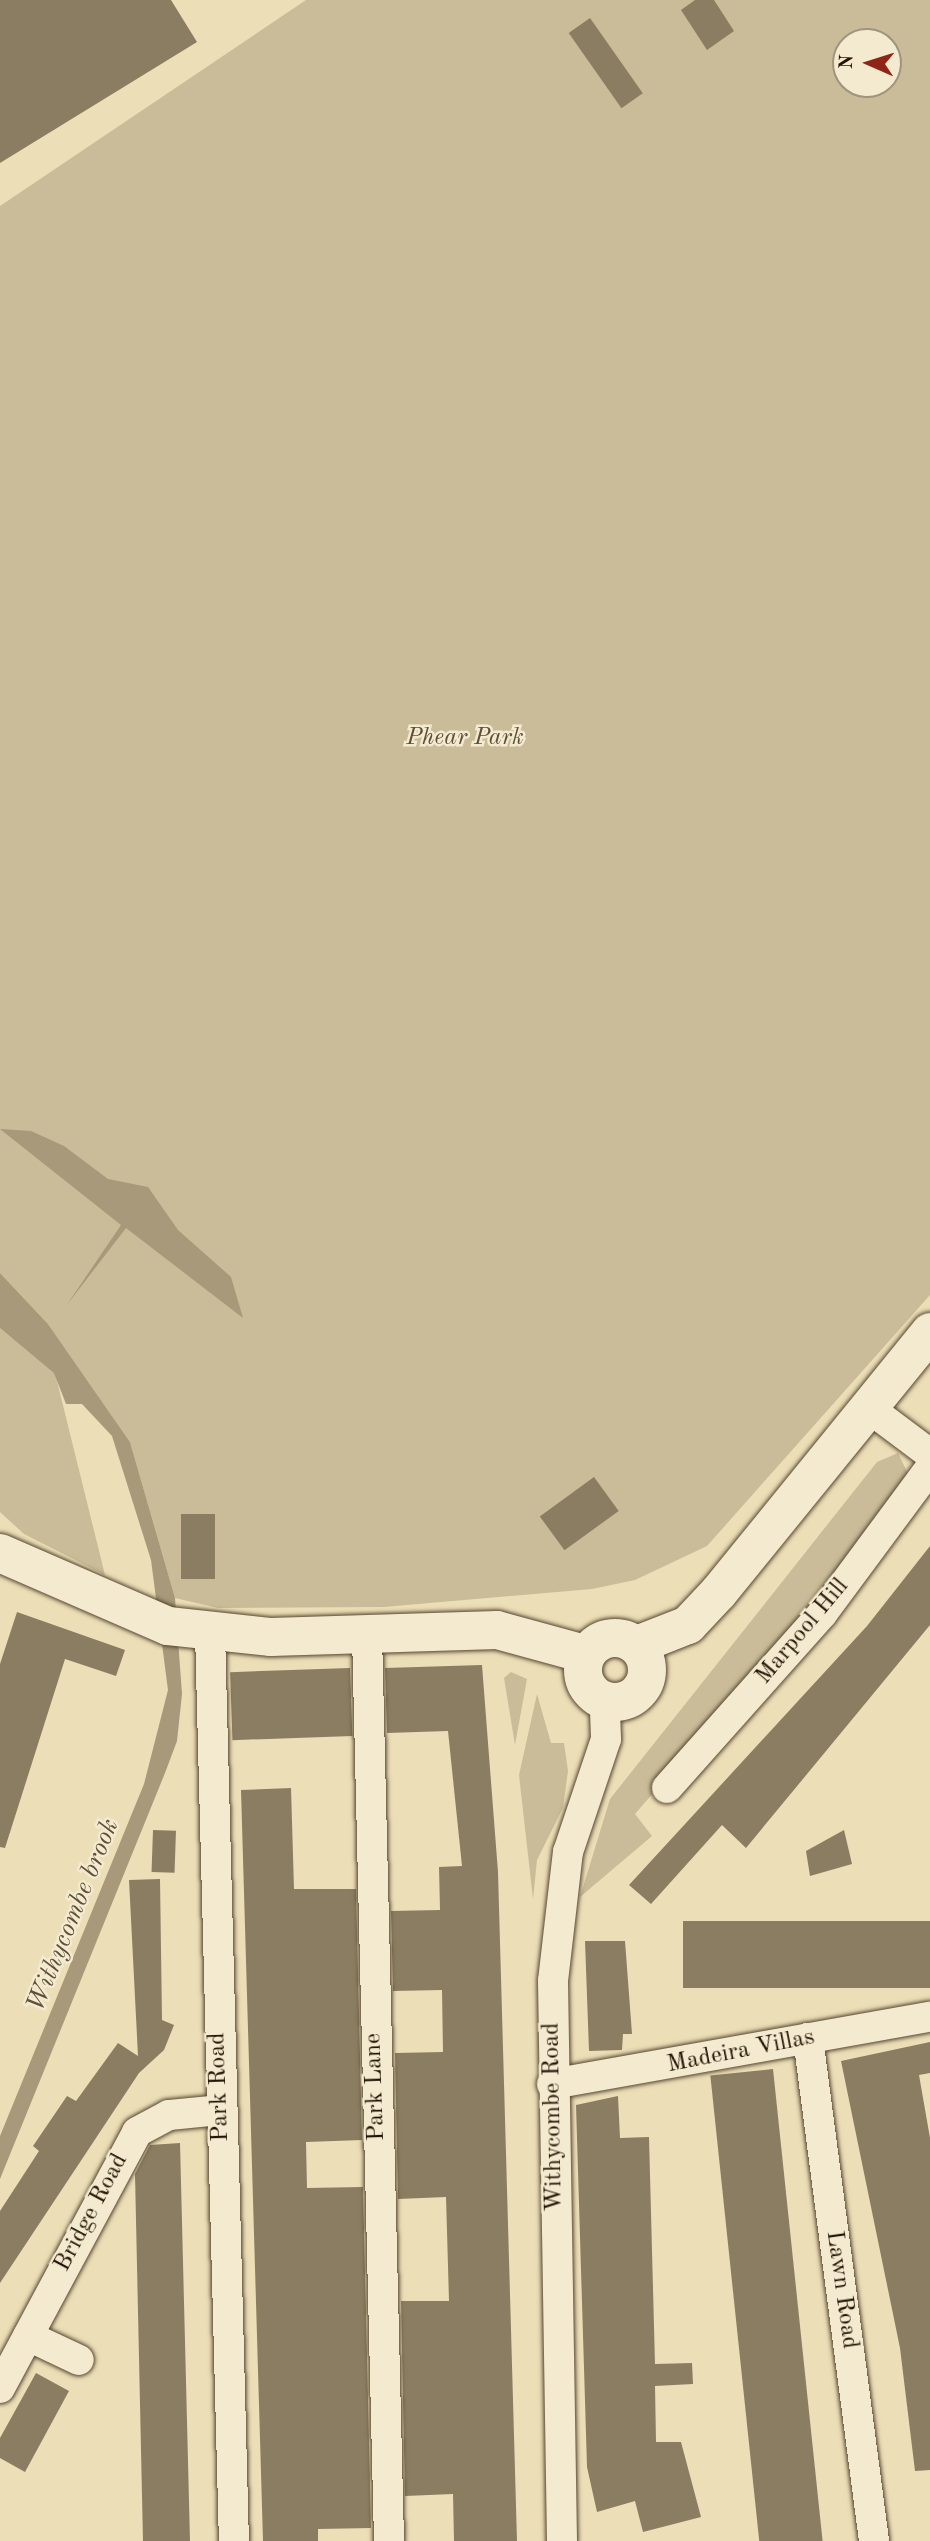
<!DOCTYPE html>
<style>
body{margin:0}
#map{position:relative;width:930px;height:2541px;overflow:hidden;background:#ecdeb6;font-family:"Old Standard TT",serif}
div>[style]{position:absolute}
.green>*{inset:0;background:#cabc98}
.water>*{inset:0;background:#a79979}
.building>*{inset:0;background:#8b7d61;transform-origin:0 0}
.roads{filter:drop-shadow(0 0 2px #544630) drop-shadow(0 0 2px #544630)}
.street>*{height:30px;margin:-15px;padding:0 15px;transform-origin:15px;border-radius:15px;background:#f3ead0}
.secondary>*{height:38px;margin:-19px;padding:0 19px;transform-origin:19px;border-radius:19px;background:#f3ead0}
.secondary>.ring{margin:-19px;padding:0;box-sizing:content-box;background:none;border:38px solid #f3ead0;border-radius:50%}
span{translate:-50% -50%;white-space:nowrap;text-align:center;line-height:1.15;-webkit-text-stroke:5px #f3ead0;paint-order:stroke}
.park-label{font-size:24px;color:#5d4f38;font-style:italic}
.street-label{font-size:24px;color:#221404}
.water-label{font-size:26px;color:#5e5039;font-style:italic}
.north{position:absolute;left:832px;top:28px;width:70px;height:70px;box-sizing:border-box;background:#f3ead0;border:2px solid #9f947e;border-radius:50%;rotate:273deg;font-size:19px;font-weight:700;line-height:28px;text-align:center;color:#221404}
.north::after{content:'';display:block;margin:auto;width:24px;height:32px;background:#8f2418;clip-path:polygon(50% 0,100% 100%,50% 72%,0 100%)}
</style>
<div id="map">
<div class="green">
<div style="clip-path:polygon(evenodd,306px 0,930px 0,930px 1295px,707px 1546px,635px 1580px,592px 1589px,384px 1607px,218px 1608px,175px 1598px,130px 1442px,48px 1324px,0 1273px,0 206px,306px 0,846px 42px,888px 42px,888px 84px,846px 84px,846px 42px)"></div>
<div style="clip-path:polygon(0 1328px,55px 1373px,105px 1575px,24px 1534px,0 1512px)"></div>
<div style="clip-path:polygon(898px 1453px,910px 1478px,823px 1597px,635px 1814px,652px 1836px,580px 1897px,610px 1799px,877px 1462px)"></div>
<div style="clip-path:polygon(511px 1672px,527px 1679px,515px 1745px,504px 1678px)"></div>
<div style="clip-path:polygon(537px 1694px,551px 1743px,564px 1743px,568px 1771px,563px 1808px,537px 1860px,533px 1899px,519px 1775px)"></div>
</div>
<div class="water">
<div style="clip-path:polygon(0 1129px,31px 1131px,64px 1146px,108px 1179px,148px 1187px,178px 1230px,231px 1277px,243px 1318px,126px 1228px,66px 1306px,121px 1225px)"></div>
<div style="clip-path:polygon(0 1273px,48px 1324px,130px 1442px,175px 1598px,182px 1694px,177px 1741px,165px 1773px,0 2179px,0 2136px,144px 1784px,168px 1690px,151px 1560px,112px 1436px,82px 1404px,66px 1404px,54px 1373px,0 1328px)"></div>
</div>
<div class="building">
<div style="clip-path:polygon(0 0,171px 0,197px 42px,0 163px)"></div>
<div style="clip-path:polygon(695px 0,714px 0,734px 31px,707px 50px,681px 10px)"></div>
<div style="left:590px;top:18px;width:92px;height:26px;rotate:55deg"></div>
<div style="left:594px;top:1477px;width:42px;height:67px;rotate:54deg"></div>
<div style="left:181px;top:1514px;width:34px;height:65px"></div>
<div style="clip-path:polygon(930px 1546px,930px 1625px,746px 1848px,722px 1825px,651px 1904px,629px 1885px,867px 1626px)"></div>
<div style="clip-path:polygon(17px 1612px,125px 1650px,116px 1676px,65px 1659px,5px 1848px,0 1847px,0 1664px)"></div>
<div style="clip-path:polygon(482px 1665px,498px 1872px,517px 2541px,454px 2541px,453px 2494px,405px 2496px,401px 2301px,449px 2301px,446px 2197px,398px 2199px,395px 2053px,443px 2052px,442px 1990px,393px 1991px,391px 1911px,440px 1910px,439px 1867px,462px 1866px,448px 1731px,387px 1733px,385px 1668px)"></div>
<div style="left:350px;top:1668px;width:68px;height:120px;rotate:88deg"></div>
<div style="clip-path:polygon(291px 1788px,294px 1889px,356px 1889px,362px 2140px,306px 2142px,307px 2188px,363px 2187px,371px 2528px,318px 2529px,318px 2541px,263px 2541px,241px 1790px)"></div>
<div style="left:153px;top:1830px;width:23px;height:42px;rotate:2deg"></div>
<div style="clip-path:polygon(844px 1830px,852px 1864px,810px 1876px,806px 1851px)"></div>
<div style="clip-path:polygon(160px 1879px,162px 2020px,174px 2025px,164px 2050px,139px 2073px,0 2283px,0 2211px,39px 2151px,33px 2146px,67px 2096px,76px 2101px,118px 2043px,138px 2056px,129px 1880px)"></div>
<div style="left:930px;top:1921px;width:67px;height:247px;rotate:90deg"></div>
<div style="clip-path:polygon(585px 1941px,625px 1941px,632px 2034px,623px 2034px,622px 2050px,589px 2051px)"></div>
<div style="clip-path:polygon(930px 2042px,930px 2073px,919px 2075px,930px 2138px,930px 2470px,915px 2471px,900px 2348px,841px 2061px)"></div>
<div style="left:773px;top:2069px;width:475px;height:63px;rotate:84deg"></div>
<div style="clip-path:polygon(618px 2096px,620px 2138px,649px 2137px,655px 2364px,692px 2363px,693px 2384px,655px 2386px,656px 2442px,681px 2442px,701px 2517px,643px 2532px,635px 2501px,597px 2512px,587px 2467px,576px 2105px)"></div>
<div style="clip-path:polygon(180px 2143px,190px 2541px,143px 2541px,135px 2174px,150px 2145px)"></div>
<div style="clip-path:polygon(36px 2373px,69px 2391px,25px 2472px,0 2458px,0 2438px)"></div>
</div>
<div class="roads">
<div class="street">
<div style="left:870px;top:1409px;width:75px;rotate:36.9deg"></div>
<div style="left:210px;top:1633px;width:908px;rotate:88.49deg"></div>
<div style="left:367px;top:1634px;width:907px;rotate:88.61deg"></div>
<div style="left:667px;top:1788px;width:233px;rotate:-48.3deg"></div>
<div style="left:822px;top:1614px;width:182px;rotate:-53.5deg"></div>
<div style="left:808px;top:2038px;width:507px;rotate:82.52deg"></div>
<div style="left:552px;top:2084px;width:384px;rotate:-10.1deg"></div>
<div style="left:28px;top:2336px;width:56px;rotate:25.2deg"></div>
<div style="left:0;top:2388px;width:290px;rotate:-61.8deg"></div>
<div style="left:137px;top:2132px;width:36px;rotate:-28deg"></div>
<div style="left:169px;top:2115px;width:51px;rotate:-5.6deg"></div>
<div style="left:562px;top:2541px;width:560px;rotate:-90.92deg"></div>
<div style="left:553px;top:1981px;width:130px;rotate:-83.4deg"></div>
<div style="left:568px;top:1852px;width:119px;rotate:-71.4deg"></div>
<div style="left:606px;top:1739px;width:38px;rotate:-92deg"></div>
</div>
<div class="secondary">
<div style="left:0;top:1553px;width:183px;rotate:23.5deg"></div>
<div style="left:168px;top:1626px;width:104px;rotate:6.1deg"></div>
<div style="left:271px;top:1637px;width:226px;rotate:-1.8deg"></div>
<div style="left:497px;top:1630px;width:91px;rotate:15.3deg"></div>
<div class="ring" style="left:583px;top:1638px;width:26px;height:26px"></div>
<div style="left:637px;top:1645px;width:55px;rotate:-21.4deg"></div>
<div style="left:688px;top:1625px;width:45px;rotate:-46.8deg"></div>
<div style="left:719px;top:1592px;width:335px;rotate:-50.9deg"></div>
</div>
</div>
<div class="park-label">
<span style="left:465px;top:739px">Phear Park</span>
</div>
<div class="street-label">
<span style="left:803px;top:1632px;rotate:-50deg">Marpool Hill</span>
<span style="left:741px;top:2052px;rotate:-11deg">Madeira Villas</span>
<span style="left:220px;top:2087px;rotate:-92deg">Park Road</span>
<span style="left:376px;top:2087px;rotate:-92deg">Park Lane</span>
<span style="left:554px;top:2117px;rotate:-91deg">Withycombe Road</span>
<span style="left:92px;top:2213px;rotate:-62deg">Bridge Road</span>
<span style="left:841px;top:2290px;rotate:82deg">Lawn Road</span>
</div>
<div class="water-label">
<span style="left:74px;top:1916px;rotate:-68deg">Withycombe brook</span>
</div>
<div class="north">N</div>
</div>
